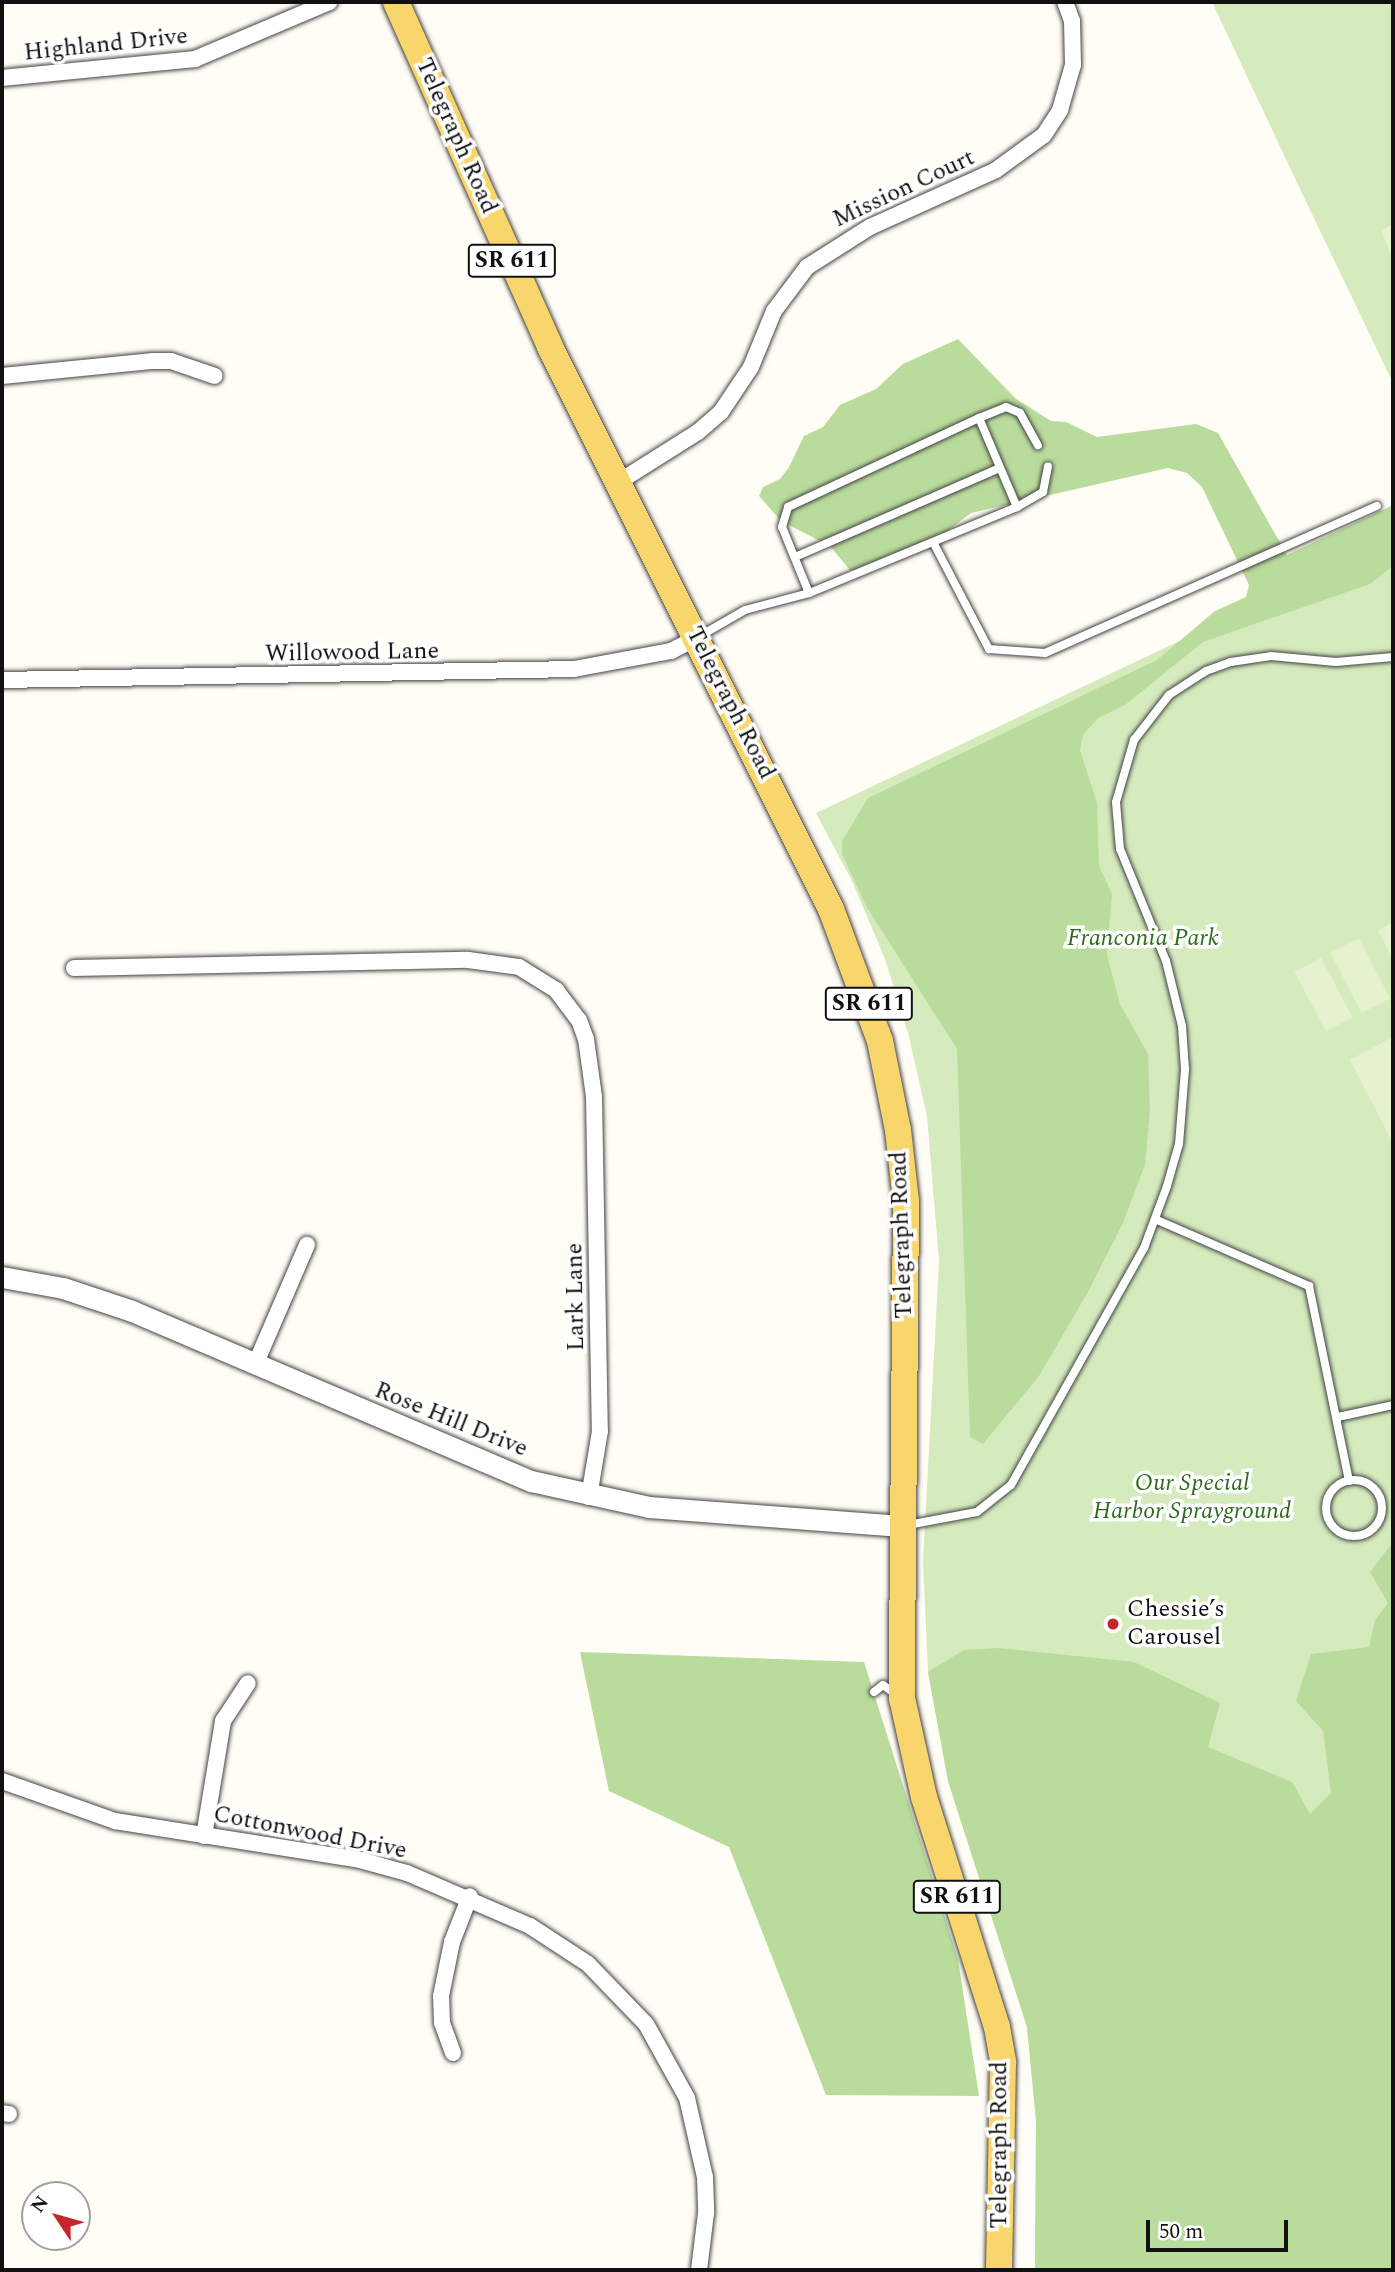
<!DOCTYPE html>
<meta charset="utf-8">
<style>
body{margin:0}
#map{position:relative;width:1395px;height:2272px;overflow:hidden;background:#fffdf5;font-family:Spectral,serif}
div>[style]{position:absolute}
.green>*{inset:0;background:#d5ebbd}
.forest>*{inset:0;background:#b9dc9c}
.pitch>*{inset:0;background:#e6f2cf;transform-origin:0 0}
.roads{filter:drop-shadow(0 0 2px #444) drop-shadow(0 0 2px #444)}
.service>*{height:8px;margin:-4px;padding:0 4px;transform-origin:4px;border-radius:4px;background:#fff}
.service>.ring{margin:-4px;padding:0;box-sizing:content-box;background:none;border:8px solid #fff;border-radius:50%}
.minor>*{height:16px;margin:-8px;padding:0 8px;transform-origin:8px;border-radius:8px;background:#fff}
.tertiary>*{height:21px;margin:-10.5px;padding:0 10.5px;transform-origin:10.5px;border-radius:10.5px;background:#fff}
.primary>*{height:26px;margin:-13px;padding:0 13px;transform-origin:13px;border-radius:13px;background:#f9d66b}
.dots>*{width:19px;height:19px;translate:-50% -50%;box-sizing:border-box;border:4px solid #fff;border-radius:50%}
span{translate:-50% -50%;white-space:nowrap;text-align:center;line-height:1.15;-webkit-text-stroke:7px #fff;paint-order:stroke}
.shield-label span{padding:2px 5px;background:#fff;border:2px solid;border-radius:5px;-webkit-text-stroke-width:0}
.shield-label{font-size:23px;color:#111;font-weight:700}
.street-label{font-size:24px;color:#111}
.park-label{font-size:24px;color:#2f6b1f;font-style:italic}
.poi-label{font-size:24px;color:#111}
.left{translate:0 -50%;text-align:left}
.frame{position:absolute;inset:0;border:4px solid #111;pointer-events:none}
.north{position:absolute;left:21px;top:2181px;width:70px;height:70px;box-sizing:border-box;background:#fff;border:2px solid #a0a0a0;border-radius:50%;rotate:306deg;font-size:19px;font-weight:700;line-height:28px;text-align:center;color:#111}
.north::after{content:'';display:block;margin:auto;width:24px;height:32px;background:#c4262e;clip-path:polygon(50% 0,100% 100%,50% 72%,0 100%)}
.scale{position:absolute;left:1146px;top:2220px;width:142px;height:32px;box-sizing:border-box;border:4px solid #111;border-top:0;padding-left:9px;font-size:21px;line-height:24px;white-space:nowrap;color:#111;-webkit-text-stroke:5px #fff;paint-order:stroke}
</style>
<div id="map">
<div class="green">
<div style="clip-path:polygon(1212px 2px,1393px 2px,1393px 383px,1300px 189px)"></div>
<div style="clip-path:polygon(1393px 540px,1393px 2270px,1035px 2270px,1036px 2120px,1027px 2027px,948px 1781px,928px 1672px,923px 1562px,939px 1261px,927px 1116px,908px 1033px,885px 959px,852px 881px,816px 813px)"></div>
</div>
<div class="forest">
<div style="clip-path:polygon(958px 339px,1015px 398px,1051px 421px,1066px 422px,1097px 437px,1196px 424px,1218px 433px,1287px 555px,1393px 505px,1393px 566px,1370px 584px,1203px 642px,1125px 705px,1098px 718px,1083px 735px,1080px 750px,1097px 803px,1099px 866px,1112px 894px,1107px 955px,1120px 1004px,1148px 1054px,1150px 1111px,1145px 1165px,1123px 1223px,1088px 1292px,1039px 1376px,983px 1444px,970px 1437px,957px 1049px,866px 906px,842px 854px,842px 841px,868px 798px,1157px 660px,1215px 611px,1246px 597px,1249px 585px,1202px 487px,1187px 473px,1168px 468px,971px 513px,931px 543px,869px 573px,850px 570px,830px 546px,781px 521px,759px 496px,763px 487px,780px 479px,789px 467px,804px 436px,823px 427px,840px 405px,876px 389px,903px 364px)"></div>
<div style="clip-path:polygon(1393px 1542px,1393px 2270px,1035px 2270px,1036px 2120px,1027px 2027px,948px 1781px,928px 1672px,964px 1650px,998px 1648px,1134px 1662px,1220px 1703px,1208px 1747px,1292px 1782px,1310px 1814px,1331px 1793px,1323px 1731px,1296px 1701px,1311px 1654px,1369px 1647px,1375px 1620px,1388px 1603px,1370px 1572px)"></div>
<div style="clip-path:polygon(580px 1652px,864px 1662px,958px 1959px,979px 2096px,826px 2095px,729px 1847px,609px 1791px)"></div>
</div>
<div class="pitch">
<div style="clip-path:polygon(1393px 225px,1393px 259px,1381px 230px)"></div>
<div style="clip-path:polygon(1393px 922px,1393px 960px,1378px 930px)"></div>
<div style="left:1359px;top:938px;width:68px;height:32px;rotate:63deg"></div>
<div style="left:1321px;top:958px;width:67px;height:30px;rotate:62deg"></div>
<div style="clip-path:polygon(1393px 1037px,1393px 1143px,1350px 1060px)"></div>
</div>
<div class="roads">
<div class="service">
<div style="left:979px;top:418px;width:29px;rotate:-22deg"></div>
<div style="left:1006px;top:407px;width:15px;rotate:23deg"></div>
<div style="left:1020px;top:413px;width:37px;rotate:61deg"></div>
<div style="left:1017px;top:507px;width:30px;rotate:-30deg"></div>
<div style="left:1043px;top:492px;width:26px;rotate:-79deg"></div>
<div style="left:933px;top:542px;width:121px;rotate:62.4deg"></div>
<div style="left:989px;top:649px;width:56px;rotate:4.1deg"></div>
<div style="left:1045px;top:653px;width:363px;rotate:-23.9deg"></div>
<div style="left:795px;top:557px;width:223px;rotate:-23.5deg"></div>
<div style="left:700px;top:636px;width:52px;rotate:-30deg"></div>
<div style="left:745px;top:610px;width:66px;rotate:-14.9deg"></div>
<div style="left:809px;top:593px;width:71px;rotate:-112.2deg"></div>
<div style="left:782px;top:527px;width:21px;rotate:-73deg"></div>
<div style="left:788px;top:507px;width:211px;rotate:-25deg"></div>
<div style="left:979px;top:418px;width:97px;rotate:66.9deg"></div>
<div style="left:1017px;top:507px;width:225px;rotate:157.5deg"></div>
<div style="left:1157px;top:1220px;width:166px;rotate:23.5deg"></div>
<div style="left:1309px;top:1286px;width:199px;rotate:78.4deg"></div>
<div style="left:1338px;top:1417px;width:56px;rotate:-12.3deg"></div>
<div class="ring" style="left:1326px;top:1480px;width:48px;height:48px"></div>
<div style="left:908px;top:1525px;width:70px;rotate:-10.7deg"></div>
<div style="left:977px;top:1512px;width:43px;rotate:-38.5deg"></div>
<div style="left:1011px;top:1485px;width:272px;rotate:-60.7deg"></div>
<div style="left:1144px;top:1248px;width:66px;rotate:-69.6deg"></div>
<div style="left:1167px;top:1186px;width:44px;rotate:-74.1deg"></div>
<div style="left:1179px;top:1144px;width:75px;rotate:-85.4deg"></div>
<div style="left:1185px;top:1069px;width:43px;rotate:-94deg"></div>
<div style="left:1182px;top:1026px;width:67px;rotate:-103.8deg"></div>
<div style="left:1166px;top:961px;width:121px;rotate:-112.3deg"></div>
<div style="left:1120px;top:849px;width:47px;rotate:-94.9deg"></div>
<div style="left:1116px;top:802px;width:65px;rotate:-73.8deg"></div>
<div style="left:1134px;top:740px;width:57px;rotate:-52.1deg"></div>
<div style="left:1169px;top:695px;width:44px;rotate:-33deg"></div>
<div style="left:1206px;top:671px;width:27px;rotate:-20deg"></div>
<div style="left:1231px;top:662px;width:40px;rotate:-8.5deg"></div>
<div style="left:1271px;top:656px;width:65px;rotate:5.3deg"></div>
<div style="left:1336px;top:662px;width:57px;rotate:-5deg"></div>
<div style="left:874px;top:1692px;width:11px;rotate:-38deg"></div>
<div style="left:883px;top:1685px;width:17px;rotate:36deg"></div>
</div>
<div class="minor">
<div style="left:2px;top:78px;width:194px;rotate:-5.6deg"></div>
<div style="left:195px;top:59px;width:146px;rotate:-23deg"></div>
<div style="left:2px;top:376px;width:152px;rotate:-5.7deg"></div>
<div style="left:153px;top:361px;width:18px"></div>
<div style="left:171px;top:361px;width:46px;rotate:18.8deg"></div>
<div style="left:617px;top:483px;width:96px;rotate:-32.2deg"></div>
<div style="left:698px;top:432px;width:30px;rotate:-41deg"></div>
<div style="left:721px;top:412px;width:54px;rotate:-56.3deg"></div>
<div style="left:751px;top:367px;width:61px;rotate:-67.7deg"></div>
<div style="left:774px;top:311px;width:55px;rotate:-53.1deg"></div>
<div style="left:807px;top:267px;width:75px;rotate:-32.4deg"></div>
<div style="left:870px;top:227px;width:138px;rotate:-24.3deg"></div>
<div style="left:996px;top:170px;width:59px;rotate:-36.1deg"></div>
<div style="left:1044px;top:135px;width:30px;rotate:-57deg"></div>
<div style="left:1060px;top:110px;width:47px;rotate:-73.9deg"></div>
<div style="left:1073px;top:65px;width:44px;rotate:-91.3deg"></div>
<div style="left:1072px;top:21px;width:20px;rotate:-110deg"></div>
<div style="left:2px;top:680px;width:572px;rotate:-1.1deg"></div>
<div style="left:574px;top:669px;width:99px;rotate:-10.5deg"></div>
<div style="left:671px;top:651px;width:29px;rotate:-27deg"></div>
<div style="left:74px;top:968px;width:394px;rotate:-1.2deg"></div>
<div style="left:468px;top:960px;width:51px;rotate:7.8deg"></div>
<div style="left:519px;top:967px;width:44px;rotate:31.9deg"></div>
<div style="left:556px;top:990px;width:38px;rotate:53deg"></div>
<div style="left:579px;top:1020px;width:20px;rotate:70deg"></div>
<div style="left:586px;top:1039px;width:59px;rotate:82.1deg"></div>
<div style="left:594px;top:1097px;width:334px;rotate:89deg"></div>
<div style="left:600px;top:1431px;width:67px;rotate:99.5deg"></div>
<div style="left:255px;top:1365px;width:131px;rotate:-66.6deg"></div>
<div style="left:2px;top:1781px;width:120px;rotate:19.5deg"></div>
<div style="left:115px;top:1821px;width:248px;rotate:9deg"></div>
<div style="left:360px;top:1860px;width:49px;rotate:15.5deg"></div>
<div style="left:407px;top:1873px;width:134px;rotate:23.3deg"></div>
<div style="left:530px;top:1926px;width:69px;rotate:33.2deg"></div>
<div style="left:588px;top:1964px;width:83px;rotate:46deg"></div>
<div style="left:646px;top:2024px;width:85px;rotate:61deg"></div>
<div style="left:687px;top:2098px;width:81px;rotate:77.2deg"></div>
<div style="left:705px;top:2177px;width:36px;rotate:88deg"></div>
<div style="left:706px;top:2213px;width:57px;rotate:97deg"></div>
<div style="left:204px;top:1836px;width:117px;rotate:-80.6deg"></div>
<div style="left:223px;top:1721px;width:45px;rotate:-56.7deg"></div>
<div style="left:453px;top:2053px;width:32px;rotate:-110deg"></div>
<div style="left:442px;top:2023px;width:27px;rotate:-92deg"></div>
<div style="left:441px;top:1996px;width:55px;rotate:-78.5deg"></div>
<div style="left:452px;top:1942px;width:49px;rotate:-68.6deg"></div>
<div style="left:2px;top:2113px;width:7px;rotate:8deg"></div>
</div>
<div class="tertiary">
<div style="left:2px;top:1277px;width:62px;rotate:10.2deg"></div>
<div style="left:63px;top:1288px;width:73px;rotate:18.4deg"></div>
<div style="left:132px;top:1311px;width:434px;rotate:23.1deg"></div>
<div style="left:531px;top:1481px;width:121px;rotate:12.4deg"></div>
<div style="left:649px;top:1507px;width:253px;rotate:4.3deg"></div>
</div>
<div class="primary">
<div style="left:396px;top:2px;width:378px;rotate:65.9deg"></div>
<div style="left:550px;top:347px;width:628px;rotate:63.43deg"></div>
<div style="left:831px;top:909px;width:141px;rotate:69.6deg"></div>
<div style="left:880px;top:1041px;width:91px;rotate:78.6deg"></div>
<div style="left:898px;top:1130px;width:71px;rotate:83.6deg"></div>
<div style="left:906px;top:1201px;width:497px;rotate:90.5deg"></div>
<div style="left:902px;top:1698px;width:101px;rotate:77.5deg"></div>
<div style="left:924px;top:1797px;width:241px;rotate:72.4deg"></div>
<div style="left:997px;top:2027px;width:36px;rotate:80deg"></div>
<div style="left:1003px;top:2062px;width:208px;rotate:91.1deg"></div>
</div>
</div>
<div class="dots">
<div style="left:1113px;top:1624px;background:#c4262e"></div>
</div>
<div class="shield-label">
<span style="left:512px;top:261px">SR 611</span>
<span style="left:869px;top:1004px">SR 611</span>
<span style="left:957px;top:1897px">SR 611</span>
</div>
<div class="street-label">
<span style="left:106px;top:45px;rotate:-6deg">Highland Drive</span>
<span style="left:456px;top:136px;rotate:66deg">Telegraph Road</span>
<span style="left:904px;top:189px;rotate:-25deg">Mission Court</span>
<span style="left:352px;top:653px;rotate:-1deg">Willowood Lane</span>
<span style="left:730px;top:703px;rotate:63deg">Telegraph Road</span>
<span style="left:902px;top:1235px;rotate:-92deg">Telegraph Road</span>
<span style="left:576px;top:1297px;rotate:-91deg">Lark Lane</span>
<span style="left:451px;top:1420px;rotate:22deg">Rose Hill Drive</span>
<span style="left:310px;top:1833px;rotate:11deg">Cottonwood Drive</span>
<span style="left:1000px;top:2145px;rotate:-90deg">Telegraph Road</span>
</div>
<div class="park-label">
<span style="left:1143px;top:939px">Franconia Park</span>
<span style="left:1192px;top:1498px">Our Special<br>Harbor Sprayground</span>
</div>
<div class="poi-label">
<span class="left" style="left:1127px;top:1624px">Chessie’s<br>Carousel</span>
</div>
<div class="frame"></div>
<div class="north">N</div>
<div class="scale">50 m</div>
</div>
